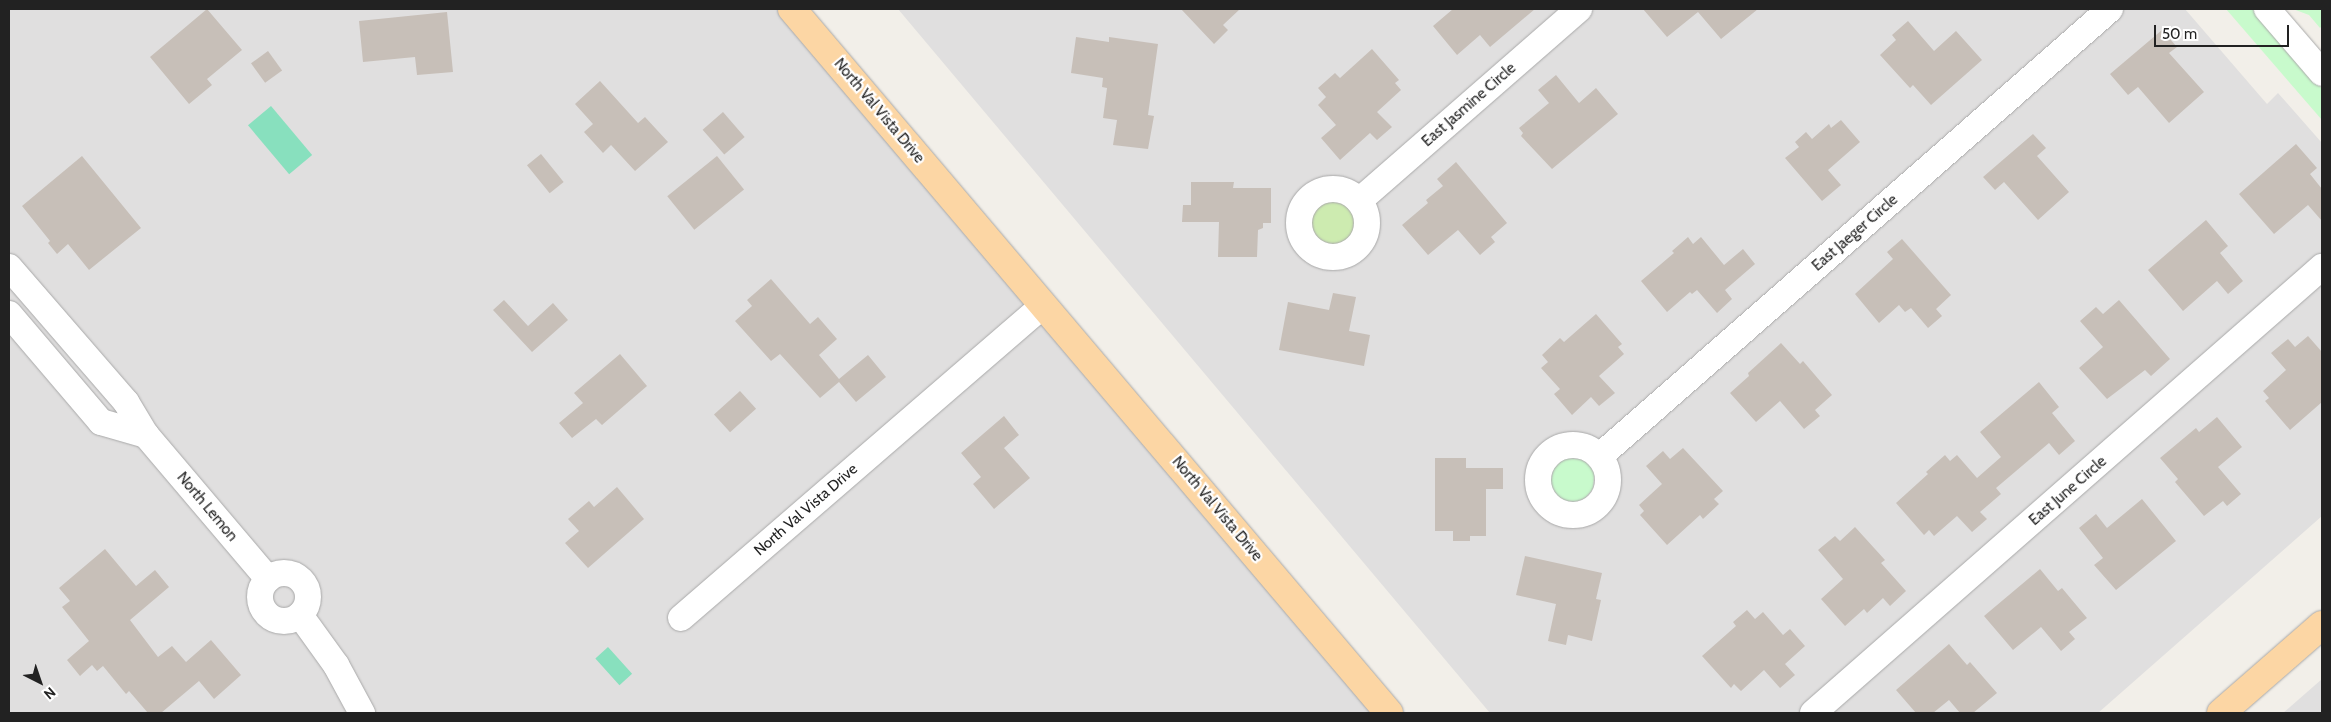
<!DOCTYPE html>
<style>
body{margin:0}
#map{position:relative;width:2331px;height:722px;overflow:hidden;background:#f2efe9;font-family:Cabin,sans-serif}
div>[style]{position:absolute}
.residential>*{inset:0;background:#e0dfdf}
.grass>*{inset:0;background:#cdebb0}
.park>*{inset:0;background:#c8facc}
.pitch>*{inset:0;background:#88e0be;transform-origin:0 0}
.building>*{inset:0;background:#c7bfb8;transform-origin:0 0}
.roads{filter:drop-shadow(0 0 1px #a9a9a9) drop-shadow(0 0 1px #a9a9a9)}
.minor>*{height:26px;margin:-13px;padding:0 13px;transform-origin:13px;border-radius:13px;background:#fff}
.minor>.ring{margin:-13px;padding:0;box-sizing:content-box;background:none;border:26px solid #fff;border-radius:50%}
.major>*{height:28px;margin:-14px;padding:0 14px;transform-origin:14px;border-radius:14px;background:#fcd6a4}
span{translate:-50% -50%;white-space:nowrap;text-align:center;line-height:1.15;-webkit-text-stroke:4.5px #fff;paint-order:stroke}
.street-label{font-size:15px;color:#222}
.frame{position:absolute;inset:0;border:10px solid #222;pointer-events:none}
.north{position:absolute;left:15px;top:657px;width:50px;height:50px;-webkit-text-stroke:4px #fff;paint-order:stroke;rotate:139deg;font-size:14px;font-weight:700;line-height:20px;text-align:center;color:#222}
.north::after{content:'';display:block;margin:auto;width:18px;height:22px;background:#222;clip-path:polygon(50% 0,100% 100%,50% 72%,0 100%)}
.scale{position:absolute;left:2154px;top:25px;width:135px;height:22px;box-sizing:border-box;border:2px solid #222;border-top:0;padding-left:6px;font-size:15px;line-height:18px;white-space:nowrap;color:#222;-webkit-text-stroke:4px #fff;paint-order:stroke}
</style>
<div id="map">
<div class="residential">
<div style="clip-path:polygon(9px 9px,793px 9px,1391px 713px,9px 713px)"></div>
<div style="clip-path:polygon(898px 9px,2185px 9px,2267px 104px,2278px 93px,2322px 143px,2322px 516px,2098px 713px,1490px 713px)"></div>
<div style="clip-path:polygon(2322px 679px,2322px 713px,2283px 713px)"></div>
</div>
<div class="grass">
<div style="clip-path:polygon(1330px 200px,1352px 203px,1355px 205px,1353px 232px,1346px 241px,1333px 245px,1319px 240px,1311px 227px,1314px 210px,1324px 202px)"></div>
</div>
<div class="park">
<div style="clip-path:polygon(2226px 9px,2254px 9px,2322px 89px,2322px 120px)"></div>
<div style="clip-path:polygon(2293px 9px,2322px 9px,2322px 26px,2320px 28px,2309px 15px)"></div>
<div style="clip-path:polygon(1569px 458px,1591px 460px,1595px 465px,1593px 489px,1585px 498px,1577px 502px,1565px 501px,1558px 497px,1550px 484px,1554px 467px,1563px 459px)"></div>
</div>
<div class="pitch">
<div style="left:271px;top:106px;width:64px;height:30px;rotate:50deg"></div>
<div style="left:608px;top:647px;width:36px;height:17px;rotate:48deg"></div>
</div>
<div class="building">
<div style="clip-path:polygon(207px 9px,242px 50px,207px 79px,212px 85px,189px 104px,150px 57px)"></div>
<div style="clip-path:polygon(1181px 9px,1240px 9px,1223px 25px,1228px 30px,1214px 44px)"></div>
<div style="clip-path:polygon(1453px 9px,1535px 9px,1490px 47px,1480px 35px,1457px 55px,1433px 26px)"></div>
<div style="clip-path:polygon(1643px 9px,1758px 9px,1721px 39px,1698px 12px,1667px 37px)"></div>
<div style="clip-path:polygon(447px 12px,453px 72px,417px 75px,415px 57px,363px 62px,359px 21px)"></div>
<div style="clip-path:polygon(1908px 21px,1934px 51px,1956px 31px,1982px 60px,1931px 105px,1913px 85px,1910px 88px,1880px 55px,1896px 40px,1892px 35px)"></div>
<div style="clip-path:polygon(2162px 30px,2177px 47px,2169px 53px,2204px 92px,2169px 123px,2138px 87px,2128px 95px,2110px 74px)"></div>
<div style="clip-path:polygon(1076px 37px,1109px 42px,1109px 37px,1158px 44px,1148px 115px,1154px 116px,1148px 149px,1113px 145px,1117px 120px,1103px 118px,1107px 88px,1102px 87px,1103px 78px,1071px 73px)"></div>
<div style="clip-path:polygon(1372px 49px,1399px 80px,1395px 83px,1401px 90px,1377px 112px,1392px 127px,1377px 140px,1370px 133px,1340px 160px,1321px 138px,1336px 125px,1318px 105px,1326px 97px,1318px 88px,1335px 73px,1340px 78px)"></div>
<div style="left:268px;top:51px;width:24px;height:21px;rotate:54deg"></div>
<div style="clip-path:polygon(1556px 75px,1579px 103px,1596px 88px,1618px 114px,1552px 169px,1521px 136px,1523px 133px,1519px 128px,1549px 103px,1538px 90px)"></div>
<div style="clip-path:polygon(600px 81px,638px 123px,645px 117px,668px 142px,635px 171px,611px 145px,603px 153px,584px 132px,593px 124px,575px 104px)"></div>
<div style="left:723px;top:112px;width:33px;height:27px;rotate:49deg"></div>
<div style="clip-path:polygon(1841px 120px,1860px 142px,1828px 170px,1841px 185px,1822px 201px,1785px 158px,1799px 147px,1795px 142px,1806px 132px,1812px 139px,1829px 124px,1831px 128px)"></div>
<div style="clip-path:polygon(2033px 134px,2046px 148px,2037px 156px,2069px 192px,2038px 220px,2004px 182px,1995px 190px,1983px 177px)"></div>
<div style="clip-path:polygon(2296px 144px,2317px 168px,2310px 174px,2322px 189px,2322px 221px,2308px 205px,2274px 234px,2239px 194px)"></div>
<div style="left:541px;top:154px;width:36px;height:18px;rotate:51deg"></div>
<div style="clip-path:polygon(82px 156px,141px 228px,89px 270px,68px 244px,57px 254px,48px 243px,50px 241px,22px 206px)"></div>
<div style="left:717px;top:156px;width:43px;height:64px;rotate:51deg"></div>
<div style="clip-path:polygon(1456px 162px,1507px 223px,1491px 237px,1495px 242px,1480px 255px,1458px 230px,1428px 255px,1402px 225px,1428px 203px,1426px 200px,1443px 186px,1437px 179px)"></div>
<div style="clip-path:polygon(1191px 182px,1234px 182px,1233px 188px,1271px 188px,1271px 223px,1263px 223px,1263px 228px,1258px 230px,1257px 257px,1218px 257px,1219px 222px,1182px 222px,1183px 205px,1191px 205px)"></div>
<div style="clip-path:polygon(2206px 220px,2228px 246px,2220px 253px,2243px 281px,2228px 294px,2217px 281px,2183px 311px,2148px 270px)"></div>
<div style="clip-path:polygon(1688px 237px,1693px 244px,1701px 237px,1724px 265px,1743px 249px,1755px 264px,1725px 290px,1732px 299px,1717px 313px,1697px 290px,1692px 294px,1690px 292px,1667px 312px,1641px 281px,1674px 253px,1672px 251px)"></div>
<div style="clip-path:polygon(1902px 239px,1951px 295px,1936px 309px,1942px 316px,1928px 328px,1911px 308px,1905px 312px,1899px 305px,1879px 323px,1855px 294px,1893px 259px,1887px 252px)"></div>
<div style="clip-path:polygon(771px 279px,810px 324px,818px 317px,837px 339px,819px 355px,839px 379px,868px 355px,886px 377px,856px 402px,839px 382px,820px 398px,780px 354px,771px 361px,735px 321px,752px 306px,747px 300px)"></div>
<div style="clip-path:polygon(1333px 293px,1356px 297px,1349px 331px,1370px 335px,1364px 366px,1279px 350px,1288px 302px,1329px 310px)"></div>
<div style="clip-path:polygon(504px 300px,528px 326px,553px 303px,568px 320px,532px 352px,493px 310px)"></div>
<div style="clip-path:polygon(2119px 300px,2170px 359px,2151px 376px,2145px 370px,2107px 399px,2079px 368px,2103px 347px,2080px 321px,2096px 307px,2103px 314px)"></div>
<div style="clip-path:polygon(1596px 314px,1622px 344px,1618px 347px,1624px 354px,1599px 376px,1615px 393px,1599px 406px,1591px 397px,1572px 415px,1554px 394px,1560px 389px,1541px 368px,1548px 362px,1542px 355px,1560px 338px,1564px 342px)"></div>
<div style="clip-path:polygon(2308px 336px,2322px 352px,2322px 402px,2290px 430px,2265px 401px,2269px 398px,2263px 391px,2286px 370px,2271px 353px,2288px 339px,2295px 347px)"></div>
<div style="clip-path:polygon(1781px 343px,1800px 364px,1803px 361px,1832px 395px,1815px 410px,1820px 416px,1804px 429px,1780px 401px,1756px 422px,1730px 393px,1749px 376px,1748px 373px)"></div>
<div style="clip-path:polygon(620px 354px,647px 386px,602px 425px,596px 419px,572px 438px,559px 423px,583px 403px,574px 393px)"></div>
<div style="clip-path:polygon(2039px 382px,2059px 407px,2052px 413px,2075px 441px,2059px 455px,2049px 443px,1996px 488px,2001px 494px,1980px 512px,1987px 519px,1972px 532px,1957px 516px,1934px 536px,1929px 530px,1924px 535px,1896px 503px,1928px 474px,1926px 472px,1945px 455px,1950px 461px,1957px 455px,1977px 478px,2001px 457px,1980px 432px)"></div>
<div style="left:740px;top:391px;width:24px;height:35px;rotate:48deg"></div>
<div style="clip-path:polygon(1004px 416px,1019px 435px,1004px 448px,1030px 478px,994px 509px,973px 484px,981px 477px,961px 453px)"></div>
<div style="clip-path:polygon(2217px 417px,2242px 447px,2218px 467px,2241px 494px,2227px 506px,2223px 501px,2204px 516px,2175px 482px,2178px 479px,2160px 458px,2196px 428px,2199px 432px)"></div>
<div style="clip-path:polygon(1683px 448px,1723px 491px,1714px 499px,1719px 504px,1703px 519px,1700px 515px,1667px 545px,1640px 515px,1644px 511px,1639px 505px,1662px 484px,1646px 466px,1663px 451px,1670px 459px)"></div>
<div style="clip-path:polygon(1435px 458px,1466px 458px,1466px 468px,1503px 468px,1503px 489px,1486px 489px,1486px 536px,1470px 536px,1470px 541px,1453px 541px,1453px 531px,1435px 531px)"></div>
<div style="clip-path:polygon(617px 487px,644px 519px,588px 568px,565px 543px,579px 531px,568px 519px,589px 501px,594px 507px)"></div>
<div style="clip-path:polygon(2142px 499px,2176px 541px,2116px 590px,2094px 565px,2103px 558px,2079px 528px,2096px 514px,2107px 528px)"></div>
<div style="clip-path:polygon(1855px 527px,1885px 560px,1881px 563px,1906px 591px,1890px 606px,1883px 598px,1867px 613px,1864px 609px,1845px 626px,1821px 599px,1843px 579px,1818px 550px,1835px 536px,1840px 541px)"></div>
<div style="clip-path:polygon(105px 549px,136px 586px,155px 570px,169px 587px,130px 620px,158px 657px,172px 646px,186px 662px,211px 640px,241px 675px,214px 699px,199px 681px,161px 713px,148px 713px,129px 691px,126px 694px,103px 666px,97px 671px,92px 665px,80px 676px,67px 660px,89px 641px,62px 607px,70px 601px,59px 588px)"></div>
<div style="clip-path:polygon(1525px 556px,1602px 573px,1596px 599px,1601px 600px,1592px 641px,1568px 635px,1566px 645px,1548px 641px,1556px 604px,1516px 595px)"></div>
<div style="clip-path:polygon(2040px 569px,2058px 591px,2062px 588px,2087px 618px,2069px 632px,2075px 639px,2061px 651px,2041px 627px,2013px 650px,1984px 616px)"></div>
<div style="clip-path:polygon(1747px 610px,1755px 619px,1763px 612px,1783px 635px,1790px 629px,1805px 646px,1785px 664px,1795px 675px,1780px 688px,1764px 670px,1741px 691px,1734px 684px,1731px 688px,1702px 656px,1736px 626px,1733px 622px)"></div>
<div style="clip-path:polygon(1949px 644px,1967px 665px,1970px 662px,1997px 693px,1973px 713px,1960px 713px,1949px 700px,1933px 713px,1916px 713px,1896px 690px)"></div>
</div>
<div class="roads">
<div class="minor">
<div style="left:2267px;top:9px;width:84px;rotate:49.3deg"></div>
<div class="ring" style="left:1299px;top:189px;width:42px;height:42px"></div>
<div style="left:1359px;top:201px;width:292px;rotate:-41.1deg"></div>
<div style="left:9px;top:267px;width:179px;rotate:49.1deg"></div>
<div style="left:126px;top:402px;width:39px;rotate:59deg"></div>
<div style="left:146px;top:435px;width:189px;rotate:49.7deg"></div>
<div style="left:9px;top:314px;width:142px;rotate:49.6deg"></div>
<div style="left:101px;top:422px;width:47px;rotate:16.1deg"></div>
<div class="ring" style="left:1538px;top:445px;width:44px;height:44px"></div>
<div style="left:1600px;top:456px;width:678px;rotate:-41.23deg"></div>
<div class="ring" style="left:260px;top:573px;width:22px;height:22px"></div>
<div style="left:300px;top:615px;width:62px;rotate:54.2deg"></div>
<div style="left:336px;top:665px;width:55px;rotate:61.6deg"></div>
<div style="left:681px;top:618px;width:479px;rotate:-40.8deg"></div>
<div style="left:1813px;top:713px;width:677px;rotate:-41.23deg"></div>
</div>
<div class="major">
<div style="left:792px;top:9px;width:923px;rotate:49.7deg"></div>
<div style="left:2221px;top:713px;width:134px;rotate:-41.1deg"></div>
</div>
</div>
<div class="street-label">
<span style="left:1469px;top:105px;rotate:-41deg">East Jasmine Circle</span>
<span style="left:879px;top:111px;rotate:50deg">North Val Vista Drive</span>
<span style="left:1855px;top:233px;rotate:-41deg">East Jaeger Circle</span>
<span style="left:2068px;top:491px;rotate:-41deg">East June Circle</span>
<span style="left:207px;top:507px;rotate:50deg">North Lemon</span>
<span style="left:1217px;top:509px;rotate:50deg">North Val Vista Drive</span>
<span style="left:806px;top:510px;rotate:-41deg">North Val Vista Drive</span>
</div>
<div class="frame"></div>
<div class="north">N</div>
<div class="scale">50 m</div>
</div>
